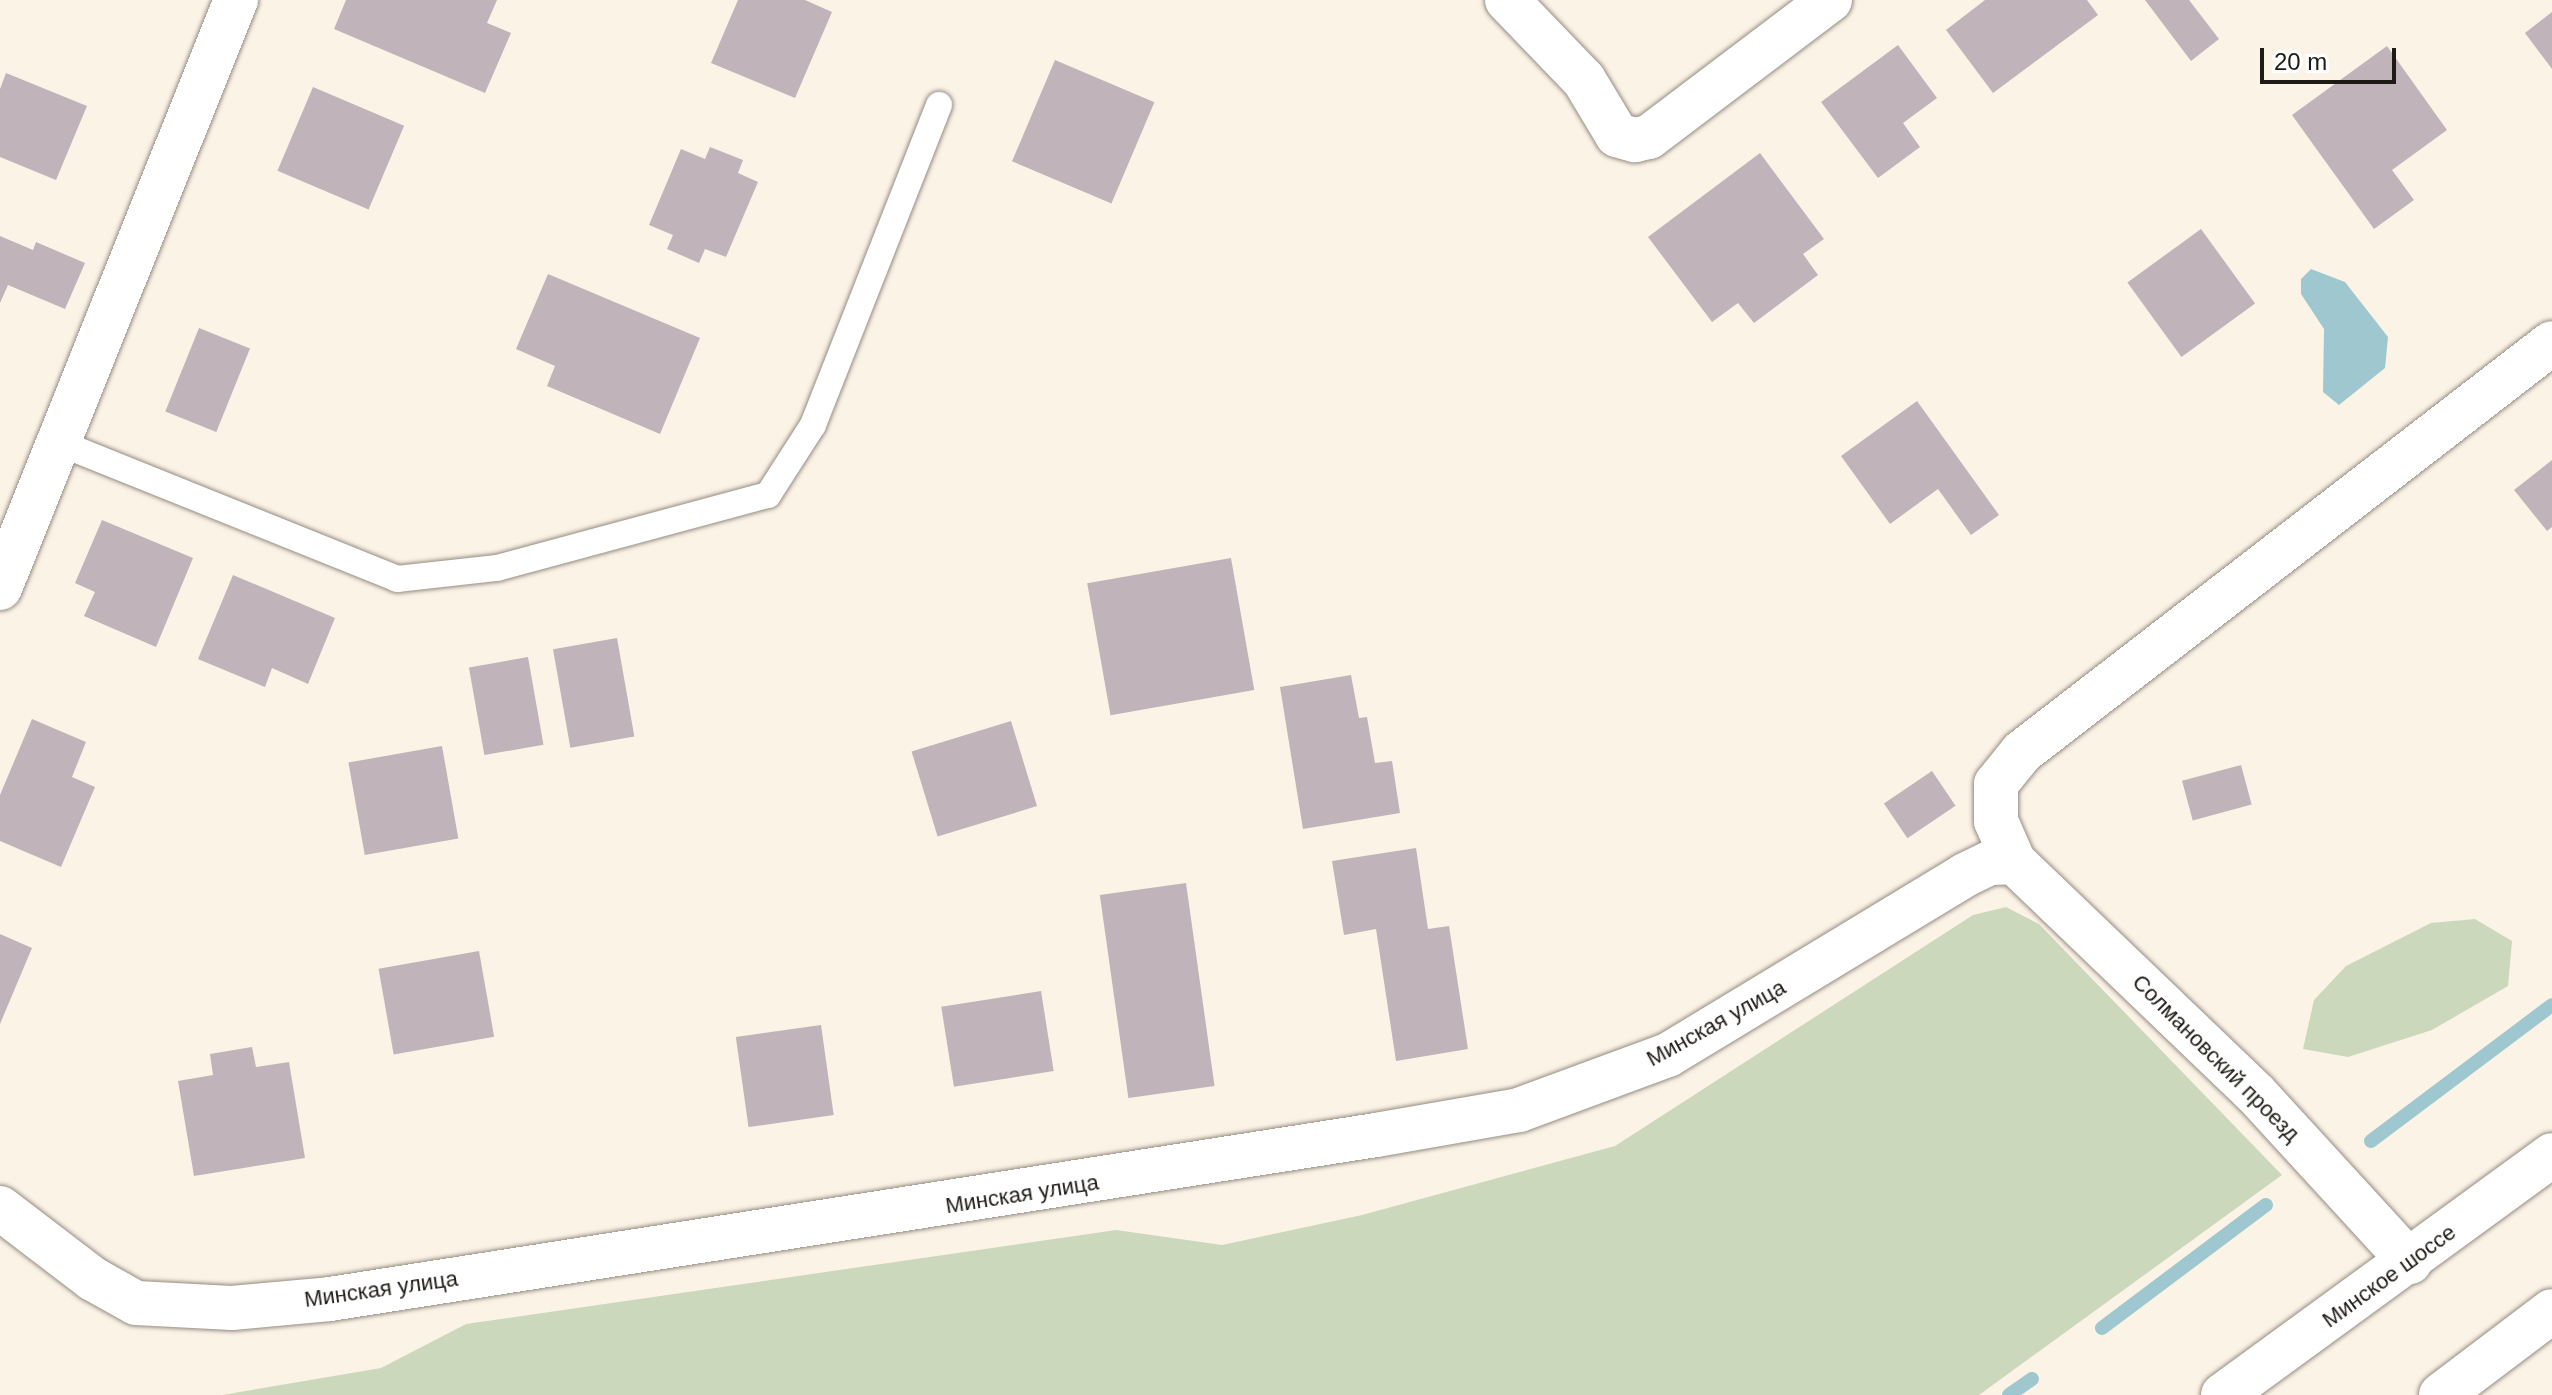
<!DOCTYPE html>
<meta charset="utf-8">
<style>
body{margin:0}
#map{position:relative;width:2552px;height:1395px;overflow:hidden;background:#fcf3e7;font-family:Helvetica,sans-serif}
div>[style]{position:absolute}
.green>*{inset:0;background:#ccd8bc}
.water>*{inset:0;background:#9ec7cf}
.stream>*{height:14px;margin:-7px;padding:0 7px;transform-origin:7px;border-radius:7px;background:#9ec7cf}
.building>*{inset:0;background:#c1b3ba;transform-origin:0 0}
.roads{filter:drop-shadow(0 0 2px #958c82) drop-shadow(0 0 2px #958c82)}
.service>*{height:26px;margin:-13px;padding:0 13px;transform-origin:13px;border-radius:13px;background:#fff}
.minor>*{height:44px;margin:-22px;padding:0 22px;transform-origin:22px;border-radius:22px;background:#fff}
.trunk>*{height:44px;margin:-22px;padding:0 22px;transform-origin:22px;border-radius:22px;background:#fff}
span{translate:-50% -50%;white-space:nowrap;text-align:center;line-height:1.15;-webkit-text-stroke:7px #fff;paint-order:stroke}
.street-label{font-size:22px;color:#1e1b16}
.scale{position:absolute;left:2260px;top:48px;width:136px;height:36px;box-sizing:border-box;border:4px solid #1e1b16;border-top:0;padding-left:10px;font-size:24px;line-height:28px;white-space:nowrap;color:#1e1b16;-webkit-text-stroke:6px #fff;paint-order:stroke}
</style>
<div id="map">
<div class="green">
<div style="clip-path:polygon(2006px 907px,2039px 924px,2282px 1175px,1979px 1395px,222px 1395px,381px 1368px,466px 1324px,1116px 1230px,1222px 1245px,1362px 1215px,1615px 1146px,1973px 915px)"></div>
<div style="clip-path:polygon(2475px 919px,2512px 941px,2508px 986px,2432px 1030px,2348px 1057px,2303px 1049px,2314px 1000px,2346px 966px,2431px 923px)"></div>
</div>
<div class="water">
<div style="clip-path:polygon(2311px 269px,2345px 282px,2388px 337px,2385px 368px,2339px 405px,2323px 392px,2324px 329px,2301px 294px,2301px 279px)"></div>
</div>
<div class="stream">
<div style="left:2371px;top:1141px;width:226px;rotate:-36.9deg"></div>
<div style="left:2102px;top:1328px;width:205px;rotate:-36.9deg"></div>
<div style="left:2009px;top:1395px;width:28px;rotate:-35deg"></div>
</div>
<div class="building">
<div style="clip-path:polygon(346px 0,497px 0,487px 23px,511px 33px,485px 93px,334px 29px)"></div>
<div style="clip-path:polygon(738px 0,805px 0,832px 12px,795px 98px,711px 63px)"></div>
<div style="clip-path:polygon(1985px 0,2087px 0,2098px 15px,1993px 93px,1946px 30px)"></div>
<div style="clip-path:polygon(2145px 0,2189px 0,2219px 39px,2191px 61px)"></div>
<div style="clip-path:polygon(2552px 12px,2552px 69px,2525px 33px)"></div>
<div style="clip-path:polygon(1898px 45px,1937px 98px,1903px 123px,1920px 147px,1878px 178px,1821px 102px)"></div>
<div style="clip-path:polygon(2387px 46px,2447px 130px,2392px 170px,2414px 200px,2374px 229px,2292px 115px)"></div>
<div style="left:1055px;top:60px;width:108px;height:110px;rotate:23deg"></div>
<div style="clip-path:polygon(6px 73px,87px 106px,56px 180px,0 157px,0 89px)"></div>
<div style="left:313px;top:87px;width:99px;height:91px;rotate:23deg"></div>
<div style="clip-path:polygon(710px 147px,743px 160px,738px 173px,758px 182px,726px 257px,705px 249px,699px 263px,667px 249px,673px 235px,649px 225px,681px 149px,705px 159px)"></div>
<div style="clip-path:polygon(1760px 153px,1824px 239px,1803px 254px,1818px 275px,1754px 323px,1738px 303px,1712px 322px,1648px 237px)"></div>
<div style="left:2201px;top:229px;width:92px;height:91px;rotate:54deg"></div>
<div style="clip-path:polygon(0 236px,33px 250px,36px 242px,85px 263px,65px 309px,8px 285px,0 303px)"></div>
<div style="clip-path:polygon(548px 274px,700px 338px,660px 434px,547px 386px,555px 366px,516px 349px)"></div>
<div style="left:199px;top:328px;width:55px;height:90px;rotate:22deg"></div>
<div style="clip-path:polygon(1917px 401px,1999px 515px,1971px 535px,1938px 489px,1890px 524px,1841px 456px)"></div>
<div style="clip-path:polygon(2552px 460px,2552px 527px,2547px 531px,2514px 490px)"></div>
<div style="clip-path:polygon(102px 520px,193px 558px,156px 647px,84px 616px,95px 592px,75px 583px)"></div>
<div style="left:1231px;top:558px;width:134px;height:146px;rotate:80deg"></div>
<div style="clip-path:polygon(233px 575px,335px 618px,308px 684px,272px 668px,265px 687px,198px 659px)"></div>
<div style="left:617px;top:638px;width:100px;height:65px;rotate:80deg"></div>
<div style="left:528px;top:657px;width:89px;height:60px;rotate:80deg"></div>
<div style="clip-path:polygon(1351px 675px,1359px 718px,1367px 717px,1375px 763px,1392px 761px,1400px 813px,1303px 829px,1280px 687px)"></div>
<div style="clip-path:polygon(32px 719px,86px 742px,72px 777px,95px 787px,61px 867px,0 841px,0 795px)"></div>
<div style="left:1011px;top:721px;width:89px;height:104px;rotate:73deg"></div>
<div style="left:442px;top:746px;width:94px;height:95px;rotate:80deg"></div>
<div style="left:2241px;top:765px;width:41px;height:61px;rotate:75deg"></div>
<div style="left:1932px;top:771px;width:42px;height:58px;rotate:56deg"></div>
<div style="clip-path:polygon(1416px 848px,1428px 929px,1449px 926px,1468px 1049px,1396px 1061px,1376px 929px,1344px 935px,1332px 861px)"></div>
<div style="left:1186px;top:883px;width:205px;height:87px;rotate:82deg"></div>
<div style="clip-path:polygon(0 934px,32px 948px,0 1024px)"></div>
<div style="left:479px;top:951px;width:87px;height:102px;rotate:80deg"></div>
<div style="left:1041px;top:991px;width:81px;height:101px;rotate:81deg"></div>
<div style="left:821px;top:1025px;width:91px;height:86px;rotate:82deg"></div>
<div style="clip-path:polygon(252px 1047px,256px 1067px,289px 1062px,305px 1158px,194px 1176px,178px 1081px,213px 1075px,210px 1054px)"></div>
</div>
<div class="roads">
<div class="service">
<div style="left:57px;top:442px;width:367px;rotate:21.9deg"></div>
<div style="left:397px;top:579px;width:101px;rotate:-6.3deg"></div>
<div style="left:497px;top:568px;width:281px;rotate:-15.1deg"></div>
<div style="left:768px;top:495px;width:83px;rotate:-57.3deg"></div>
<div style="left:813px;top:425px;width:344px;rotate:-68.5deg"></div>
</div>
<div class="minor">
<div style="left:1507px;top:0;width:111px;rotate:46.1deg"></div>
<div style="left:1584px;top:80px;width:64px;rotate:59deg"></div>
<div style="left:1617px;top:135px;width:19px;rotate:16deg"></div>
<div style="left:1635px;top:140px;width:14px;rotate:-12deg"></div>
<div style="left:1649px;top:137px;width:227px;rotate:-37.1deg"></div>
<div style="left:0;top:588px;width:634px;rotate:-68.13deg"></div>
<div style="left:0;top:1208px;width:117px;rotate:37.4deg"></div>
<div style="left:93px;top:1279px;width:49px;rotate:29.2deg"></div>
<div style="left:136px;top:1303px;width:96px;rotate:3deg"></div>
<div style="left:232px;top:1308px;width:98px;rotate:-5.2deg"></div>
<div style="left:330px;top:1299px;width:1059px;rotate:-8.91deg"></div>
<div style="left:1376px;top:1135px;width:145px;rotate:-9.9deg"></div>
<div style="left:1519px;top:1110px;width:159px;rotate:-20.3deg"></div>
<div style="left:1668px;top:1055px;width:347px;rotate:-31.2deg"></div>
<div style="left:1965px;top:875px;width:28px;rotate:-26deg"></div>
<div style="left:1990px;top:863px;width:24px;rotate:-2deg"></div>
<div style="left:2410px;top:1262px;width:229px;rotate:-132.5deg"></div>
<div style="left:2255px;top:1093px;width:334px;rotate:-136.2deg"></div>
<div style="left:2014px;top:862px;width:45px;rotate:-113.7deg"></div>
<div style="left:1996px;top:821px;width:37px;rotate:-90deg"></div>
<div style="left:1996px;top:784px;width:41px;rotate:-50.9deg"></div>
<div style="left:2022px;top:752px;width:669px;rotate:-37.66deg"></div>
</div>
<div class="trunk">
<div style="left:2223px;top:1395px;width:407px;rotate:-36.1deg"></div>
<div style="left:2441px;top:1395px;width:139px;rotate:-37.1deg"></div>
</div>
</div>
<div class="street-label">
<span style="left:1716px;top:1023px;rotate:-29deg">Минская улица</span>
<span style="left:2216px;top:1058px;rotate:45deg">Солмановский проезд</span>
<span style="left:1022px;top:1194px;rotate:-9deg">Минская улица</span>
<span style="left:2389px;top:1276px;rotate:-36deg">Минское шоссе</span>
<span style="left:381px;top:1289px;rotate:-8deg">Минская улица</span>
</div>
<div class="scale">20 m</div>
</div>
